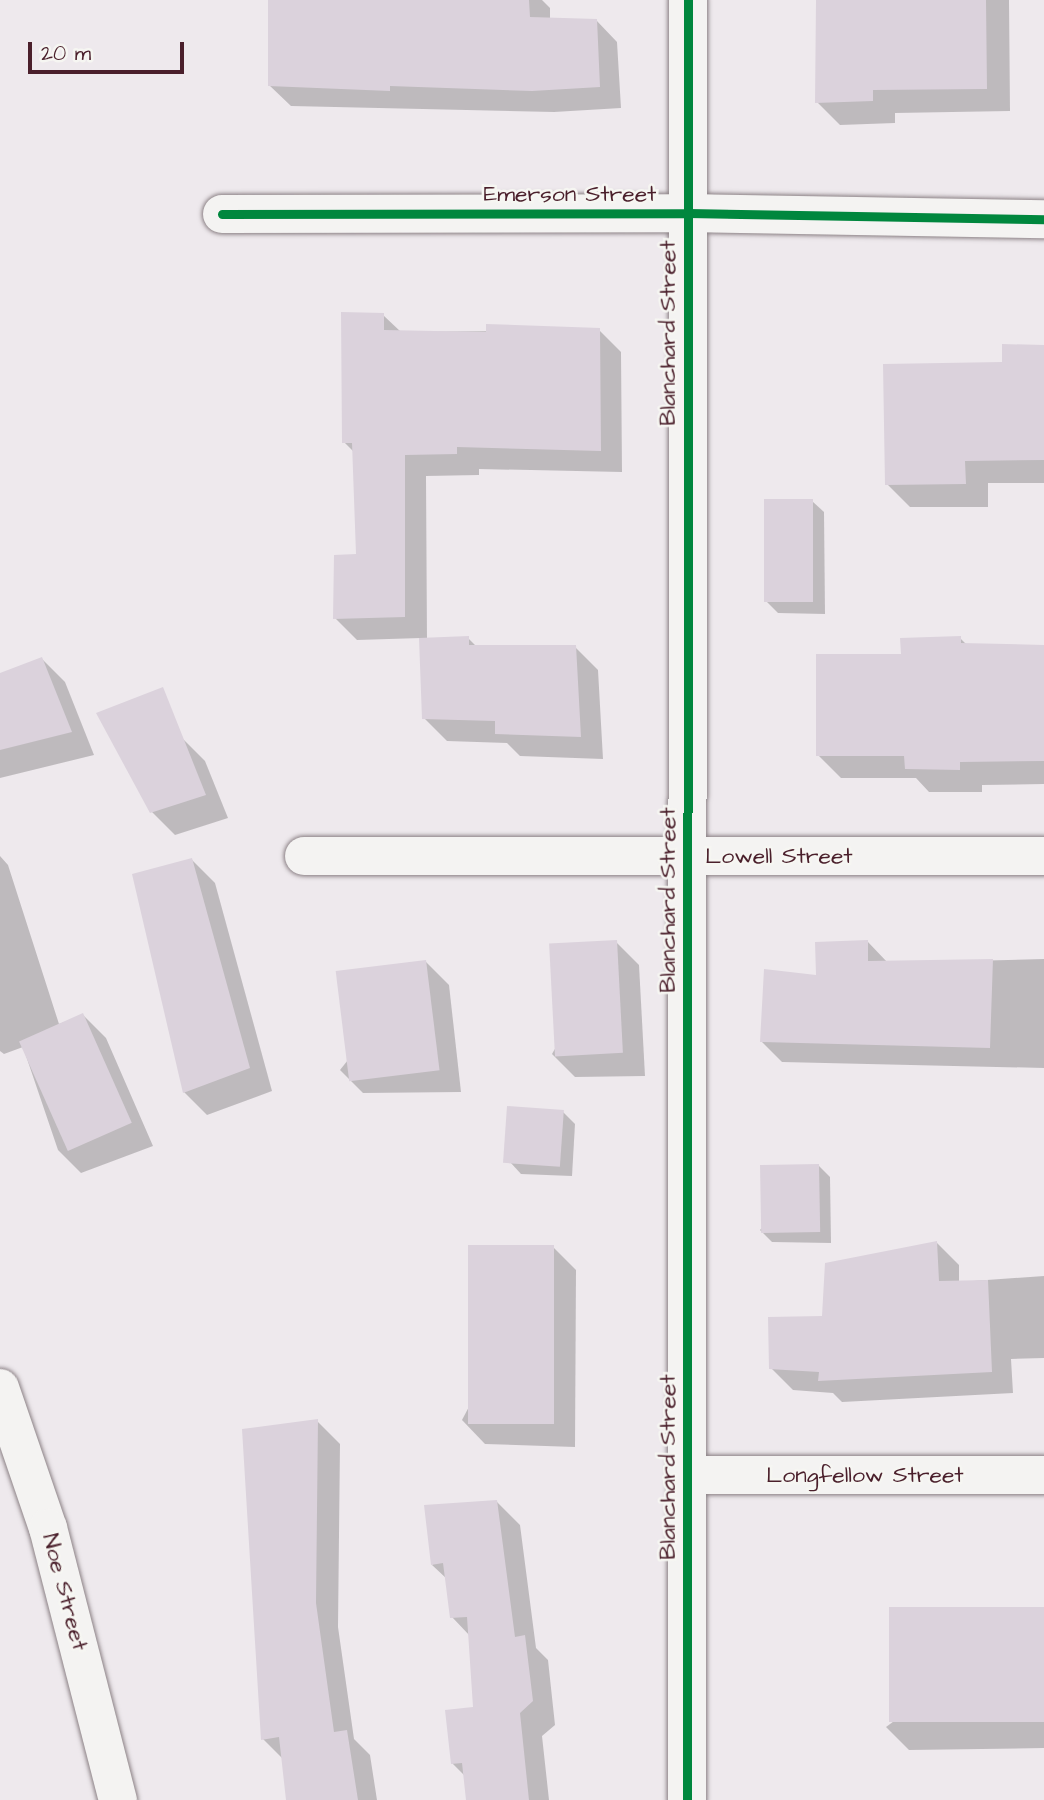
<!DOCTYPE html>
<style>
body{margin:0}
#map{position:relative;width:1044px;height:1800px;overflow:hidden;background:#eee9ed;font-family:"Architects Daughter",sans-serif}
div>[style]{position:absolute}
.shadow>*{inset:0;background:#0003}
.building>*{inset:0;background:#dbd2dc;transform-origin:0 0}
.roads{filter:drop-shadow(0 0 2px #8c8286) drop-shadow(0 0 2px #8c8286)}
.minor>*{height:38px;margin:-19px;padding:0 19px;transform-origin:19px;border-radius:19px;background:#f4f3f2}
.cycleway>*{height:9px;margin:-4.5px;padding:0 4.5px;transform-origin:4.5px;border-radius:4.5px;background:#00873e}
span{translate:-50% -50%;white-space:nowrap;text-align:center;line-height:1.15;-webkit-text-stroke:5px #f6f6f2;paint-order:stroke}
.street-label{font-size:23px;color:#4a1f2b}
.scale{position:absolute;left:28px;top:42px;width:156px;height:32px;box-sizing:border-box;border:4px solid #4a1f2b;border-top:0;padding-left:9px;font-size:21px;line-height:24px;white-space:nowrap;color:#4a1f2b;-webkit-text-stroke:5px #f6f6f2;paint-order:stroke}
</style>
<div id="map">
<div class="shadow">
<div style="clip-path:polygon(270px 0,542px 0,550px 8px,550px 19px,596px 20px,617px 42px,621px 108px,554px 112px,291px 106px,269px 85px)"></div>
<div style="clip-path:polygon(818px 0,1009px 0,1010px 111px,895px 113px,895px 123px,840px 125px,817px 102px)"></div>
<div style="clip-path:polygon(383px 315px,401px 332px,599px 330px,621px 352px,622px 472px,479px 469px,479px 475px,426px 476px,427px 639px,468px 638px,477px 647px,575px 647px,598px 670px,603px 759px,520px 756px,507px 743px,447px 741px,424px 718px,421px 638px,357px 640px,335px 618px,357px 555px,354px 452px,344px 442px)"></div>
<div style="clip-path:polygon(1044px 347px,1044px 483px,988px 483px,988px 507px,910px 507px,887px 484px,1004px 363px)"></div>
<div style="clip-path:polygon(812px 501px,824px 512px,825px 614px,778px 613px,766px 601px)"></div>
<div style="clip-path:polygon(960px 638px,967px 645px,1044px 647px,1044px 784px,982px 785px,982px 792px,929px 792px,916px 778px,841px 778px,818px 755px)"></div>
<div style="clip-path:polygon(42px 659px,65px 682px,94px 755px,0 778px,0 675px)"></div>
<div style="clip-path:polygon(182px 738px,205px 761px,228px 818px,175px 835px,152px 812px)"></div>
<div style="clip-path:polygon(0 856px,8px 865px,59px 1024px,83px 1015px,106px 1038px,153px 1146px,81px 1173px,58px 1150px,23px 1047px,4px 1054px,0 1051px)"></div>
<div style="clip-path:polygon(192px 860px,215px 883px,272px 1091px,207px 1115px,184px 1092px)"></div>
<div style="clip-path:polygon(616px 942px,639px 965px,645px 1076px,575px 1077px,552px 1054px)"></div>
<div style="clip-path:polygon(868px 942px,888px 963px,1044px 959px,1044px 1068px,782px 1062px,762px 1042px,817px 977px)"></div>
<div style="clip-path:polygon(426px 962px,449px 985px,461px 1092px,363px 1093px,340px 1070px)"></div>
<div style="clip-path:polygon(563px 1112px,575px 1124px,572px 1176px,521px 1174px,510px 1162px)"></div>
<div style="clip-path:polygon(819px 1166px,830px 1177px,831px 1243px,772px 1242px,760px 1230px)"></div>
<div style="clip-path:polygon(937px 1243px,959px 1265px,959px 1282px,1044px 1276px,1044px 1358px,1011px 1359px,1013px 1393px,842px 1402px,833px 1393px,793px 1390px,771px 1368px,824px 1318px)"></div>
<div style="clip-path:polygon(553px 1247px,576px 1270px,575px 1447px,485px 1444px,462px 1420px)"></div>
<div style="clip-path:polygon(317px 1421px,340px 1444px,338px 1627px,354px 1739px,370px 1755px,377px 1800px,288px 1800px,284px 1760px,263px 1739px)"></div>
<div style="clip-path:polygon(497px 1502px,520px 1525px,536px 1648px,548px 1660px,555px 1725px,542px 1736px,549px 1800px,468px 1800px,465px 1776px,452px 1763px,474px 1708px,470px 1636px,452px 1617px,447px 1579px,432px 1565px)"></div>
<div style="clip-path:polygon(1044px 1611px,1044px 1748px,909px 1750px,886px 1727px)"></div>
</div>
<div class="building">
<div style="clip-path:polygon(268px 0,529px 0,530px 17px,597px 19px,600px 87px,532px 91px,390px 86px,390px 91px,268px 86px)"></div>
<div style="clip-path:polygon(816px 0,986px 0,987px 89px,873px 90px,873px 101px,815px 103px)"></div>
<div style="clip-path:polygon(341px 312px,384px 313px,384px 330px,486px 332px,486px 324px,600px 328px,601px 451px,457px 447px,457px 454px,405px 455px,405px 617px,333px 619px,334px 555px,356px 554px,352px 443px,342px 443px)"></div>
<div style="clip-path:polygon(1002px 344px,1044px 345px,1044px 460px,965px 461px,966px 484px,885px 485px,883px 364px,1002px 362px)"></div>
<div style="left:764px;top:499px;width:49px;height:103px"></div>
<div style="clip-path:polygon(469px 636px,469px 645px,576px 645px,581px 737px,495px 734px,495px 721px,422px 719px,419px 638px)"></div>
<div style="clip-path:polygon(961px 636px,961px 643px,1044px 645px,1044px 761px,960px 762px,960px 770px,905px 769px,904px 756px,816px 756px,816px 654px,901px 654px,900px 638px)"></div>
<div style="clip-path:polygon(42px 657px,72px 732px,0 750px,0 673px)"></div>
<div style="clip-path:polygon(163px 687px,206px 795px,150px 813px,96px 713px)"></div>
<div style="clip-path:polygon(192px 858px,250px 1068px,183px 1093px,132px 874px)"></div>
<div style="left:617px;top:940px;width:113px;height:68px;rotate:87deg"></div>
<div style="clip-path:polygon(868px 940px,868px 961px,993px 959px,990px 1048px,760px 1042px,764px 969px,816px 975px,815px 942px)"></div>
<div style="left:426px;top:960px;width:111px;height:91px;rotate:83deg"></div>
<div style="left:83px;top:1013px;width:120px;height:70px;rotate:66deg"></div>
<div style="left:507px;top:1106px;width:57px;height:57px;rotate:4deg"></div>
<div style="left:819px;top:1164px;width:68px;height:59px;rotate:89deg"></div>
<div style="clip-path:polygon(937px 1241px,939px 1281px,988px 1280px,992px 1372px,818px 1381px,819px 1372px,769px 1369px,768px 1317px,822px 1316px,825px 1263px)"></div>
<div style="left:554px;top:1245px;width:179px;height:86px;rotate:90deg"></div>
<div style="clip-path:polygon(318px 1419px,316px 1603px,334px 1732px,347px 1730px,358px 1800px,286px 1800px,279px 1737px,261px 1740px,242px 1429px)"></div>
<div style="clip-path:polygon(497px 1500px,515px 1637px,525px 1635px,533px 1701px,520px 1713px,529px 1800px,466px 1800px,462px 1763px,451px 1764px,445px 1710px,473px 1707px,467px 1617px,450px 1618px,443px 1563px,431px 1565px,424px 1505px)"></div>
<div style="left:1044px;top:1607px;width:115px;height:155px;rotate:90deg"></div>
</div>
<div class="roads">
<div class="minor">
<div style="left:222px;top:214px;width:466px;rotate:-0.1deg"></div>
<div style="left:688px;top:213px;width:356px;rotate:1deg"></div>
<div style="left:304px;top:856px;width:740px"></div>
<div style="left:0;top:1388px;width:148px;rotate:71.1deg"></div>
<div style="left:48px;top:1528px;width:281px;rotate:75.6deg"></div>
<div style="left:687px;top:1475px;width:357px"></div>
<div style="left:687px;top:1800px;width:1800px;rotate:-89.97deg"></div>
</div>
</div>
<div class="cycleway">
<div style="left:222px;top:214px;width:466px;rotate:-0.1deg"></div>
<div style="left:688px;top:213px;width:356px;rotate:1deg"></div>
<div style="left:687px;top:1800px;width:1800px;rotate:-89.97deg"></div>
</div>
<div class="street-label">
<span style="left:570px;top:194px">Emerson Street</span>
<span style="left:668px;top:333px;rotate:-90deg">Blanchard Street</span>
<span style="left:779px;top:856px">Lowell Street</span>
<span style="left:668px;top:900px;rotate:-90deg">Blanchard Street</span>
<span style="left:668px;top:1467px;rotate:-90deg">Blanchard Street</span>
<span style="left:865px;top:1475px">Longfellow Street</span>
<span style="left:65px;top:1592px;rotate:75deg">Noe Street</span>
</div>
<div class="scale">20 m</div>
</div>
